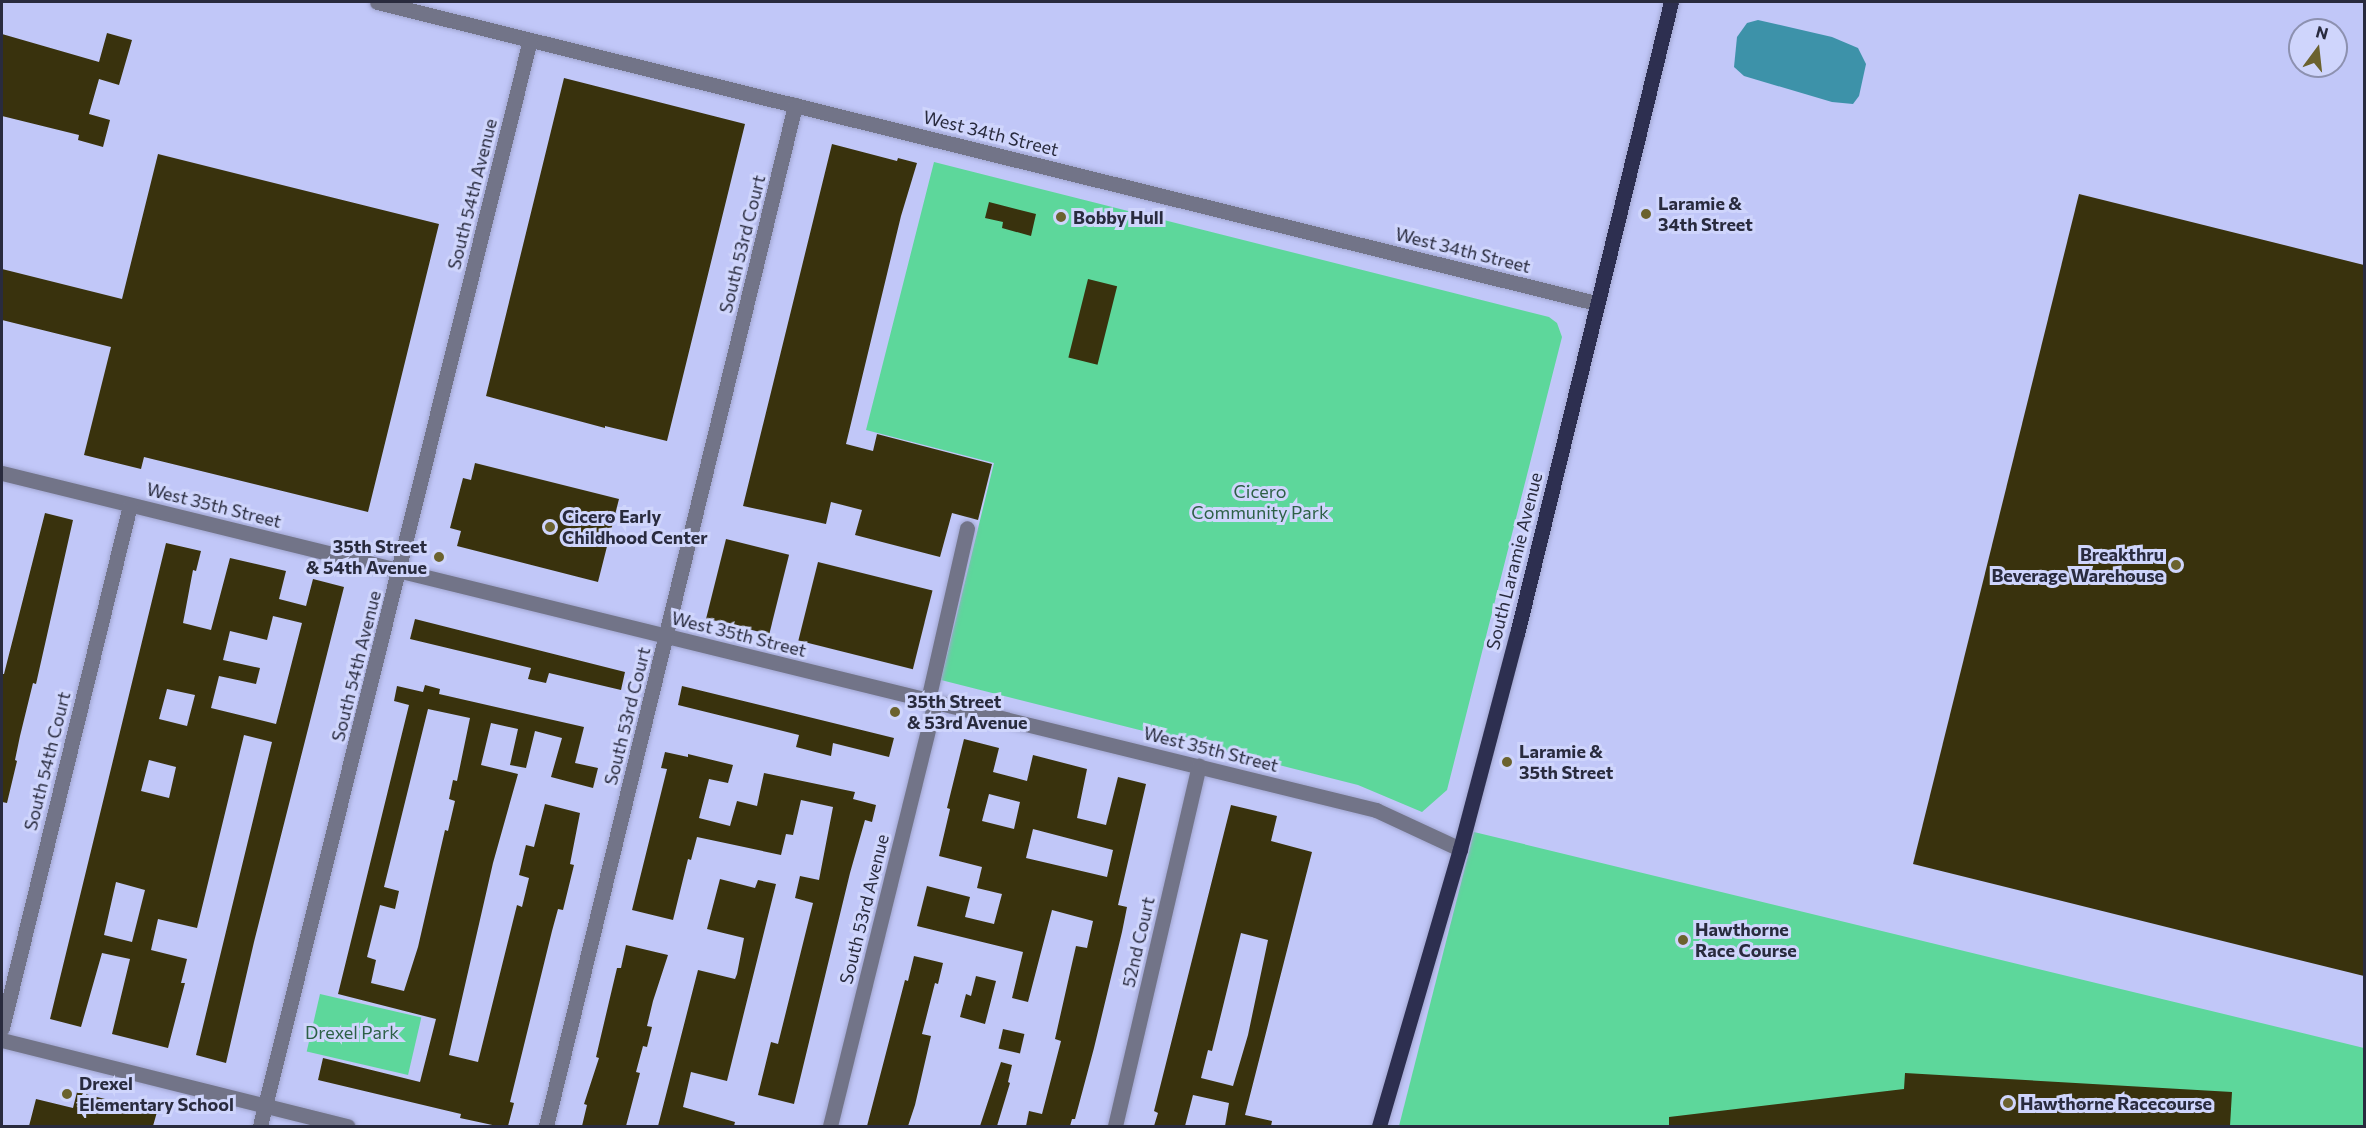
<!DOCTYPE html>
<style>
body{margin:0}
#map{position:relative;width:2366px;height:1128px;overflow:hidden;background:#c1c7f8;font-family:Commissioner,sans-serif}
div>[style]{position:absolute}
.green>*{inset:0;background:#5dd79b;transform-origin:0 0}
.water>*{inset:0;background:#3d92a9}
.building>*{inset:0;background:#39320d;transform-origin:0 0}
.roads{filter:drop-shadow(0 0 2px #a0a5cf) drop-shadow(0 0 2px #a0a5cf)}
.minor>*{height:15px;margin:-7.5px;padding:0 7.5px;transform-origin:7.5px;border-radius:7.5px;background:#727488}
.major>*{height:15px;margin:-7.5px;padding:0 7.5px;transform-origin:7.5px;border-radius:7.5px;background:#2d2f50}
.dots>*{width:16px;height:16px;translate:-50% -50%;box-sizing:border-box;border:3px solid #cfd5fc;border-radius:50%}
span{translate:-50% -50%;white-space:nowrap;text-align:center;line-height:1.15;-webkit-text-stroke:6px #cfd5fc;paint-order:stroke}
.street-label{font-size:18px;color:#292b3e}
.poi-label{font-size:18px;color:#292b3e;font-weight:700}
.left{translate:0 -50%;text-align:left}
.right{translate:-100% -50%;text-align:right}
.park-label{font-size:18px;color:#2d6046}
.frame{position:absolute;inset:0;border:3px solid #292b3e;pointer-events:none}
.north{position:absolute;left:2288px;top:18px;width:60px;height:60px;box-sizing:border-box;background:#cfd5fc;border:2px solid #8d91b0;border-radius:50%;rotate:15deg;font-size:16px;font-weight:700;line-height:24px;text-align:center;color:#292b3e}
.north::after{content:'';display:block;margin:auto;width:21px;height:27px;background:#6b622e;clip-path:polygon(50% 0,100% 100%,50% 72%,0 100%)}
</style>
<div id="map">
<div class="green">
<div style="clip-path:polygon(934px 162px,1549px 317px,1557px 323px,1562px 337px,1447px 790px,1422px 812px,1358px 785px,941px 680px,994px 463px,866px 430px)"></div>
<div style="clip-path:polygon(1474px 832px,2364px 1048px,2364px 1126px,1399px 1126px)"></div>
<div style="left:320px;top:994px;width:104px;height:59px;rotate:13deg"></div>
</div>
<div class="water">
<div style="clip-path:polygon(1758px 20px,1832px 37px,1858px 48px,1866px 64px,1859px 96px,1853px 104px,1832px 102px,1744px 76px,1734px 67px,1737px 37px,1747px 23px)"></div>
</div>
<div class="building">
<div style="clip-path:polygon(107px 33px,132px 40px,119px 85px,99px 79px,89px 114px,110px 120px,103px 147px,78px 140px,79px 135px,2px 116px,2px 34px,99px 62px)"></div>
<div style="clip-path:polygon(564px 78px,745px 124px,667px 441px,605px 426px,605px 428px,486px 396px)"></div>
<div style="clip-path:polygon(832px 144px,897px 161px,898px 158px,917px 163px,901px 216px,846px 444px,873px 451px,877px 434px,992px 464px,978px 520px,952px 513px,940px 557px,855px 535px,862px 510px,831px 502px,826px 524px,743px 506px)"></div>
<div style="clip-path:polygon(158px 154px,439px 224px,368px 512px,144px 457px,141px 469px,84px 455px,111px 347px,2px 320px,2px 269px,122px 299px)"></div>
<div style="clip-path:polygon(2079px 194px,2364px 265px,2364px 976px,1913px 864px)"></div>
<div style="clip-path:polygon(989px 202px,1036px 214px,1031px 236px,1002px 228px,1003px 222px,985px 218px)"></div>
<div style="left:1088px;top:279px;width:30px;height:81px;rotate:14deg"></div>
<div style="clip-path:polygon(475px 463px,619px 499px,598px 582px,457px 546px,461px 531px,450px 528px,463px 478px,471px 480px)"></div>
<div style="clip-path:polygon(45px 513px,73px 520px,36px 684px,33px 683px,20px 736px,15px 760px,17px 761px,7px 803px,2px 802px,2px 674px,4px 674px)"></div>
<div style="left:726px;top:539px;width:65px;height:82px;rotate:14deg"></div>
<div style="clip-path:polygon(evenodd,166px 543px,201px 551px,196px 571px,193px 570px,183px 623px,211px 630px,230px 558px,286px 571px,279px 599px,306px 606px,313px 579px,344px 587px,254px 942px,226px 1063px,196px 1055px,272px 742px,244px 735px,197px 928px,158px 919px,151px 950px,187px 959px,181px 983px,185px 983px,168px 1048px,112px 1034px,130px 959px,102px 953px,81px 1027px,50px 1019px,166px 543px,273px 616px,302px 623px,276px 724px,211px 708px,219px 676px,256px 684px,260px 668px,223px 660px,230px 631px,267px 640px,273px 616px,166px 543px,167px 689px,195px 695px,187px 726px,159px 719px,167px 689px,166px 543px,149px 760px,176px 767px,169px 798px,141px 791px,149px 760px,166px 543px,116px 882px,145px 890px,132px 942px,104px 935px,116px 882px)"></div>
<div style="left:818px;top:562px;width:118px;height:81px;rotate:14deg"></div>
<div style="clip-path:polygon(415px 619px,625px 672px,621px 690px,549px 673px,546px 683px,528px 679px,531px 668px,410px 639px)"></div>
<div style="clip-path:polygon(evenodd,425px 685px,440px 689px,439px 694px,584px 727px,575px 763px,598px 768px,593px 788px,551px 777px,562px 738px,535px 731px,526px 768px,510px 765px,518px 729px,491px 723px,481px 765px,518px 774px,493px 863px,449px 1055px,478px 1062px,517px 905px,522px 907px,529px 878px,519px 875px,524px 853px,526px 845px,534px 847px,545px 804px,580px 813px,570px 864px,574px 865px,563px 910px,558px 909px,552px 931px,510px 1102px,514px 1103px,508px 1126px,497px 1126px,460px 1118px,461px 1114px,318px 1080px,323px 1058px,420px 1082px,436px 1019px,338px 994px,409px 705px,394px 701px,397px 686px,423px 692px,425px 685px,428px 709px,470px 718px,457px 781px,453px 780px,449px 799px,455px 801px,448px 831px,445px 830px,418px 947px,404px 991px,371px 983px,376px 960px,367px 957px,380px 905px,395px 909px,399px 891px,384px 887px,428px 709px)"></div>
<div style="clip-path:polygon(682px 686px,894px 738px,889px 757px,833px 743px,831px 756px,796px 747px,799px 735px,678px 705px)"></div>
<div style="clip-path:polygon(evenodd,964px 739px,999px 748px,993px 772px,1027px 781px,1033px 755px,1087px 769px,1077px 818px,1106px 825px,1118px 777px,1146px 784px,1118px 905px,1127px 907px,1122px 932px,1094px 1048px,1075px 1119px,1072px 1119px,1070px 1126px,1026px 1126px,1029px 1111px,1042px 1114px,1061px 1041px,1055px 1039px,1076px 946px,1087px 948px,1093px 921px,1052px 910px,1028px 1002px,1012px 998px,1023px 952px,917px 926px,927px 886px,970px 897px,965px 917px,994px 924px,1002px 894px,977px 888px,982px 867px,939px 856px,950px 809px,947px 808px,964px 739px,989px 794px,1020px 802px,1014px 829px,982px 821px,989px 794px,964px 739px,1033px 829px,1113px 850px,1107px 877px,1026px 858px,1033px 829px)"></div>
<div style="clip-path:polygon(665px 752px,688px 757px,688px 754px,733px 765px,728px 783px,709px 779px,699px 818px,730px 826px,737px 801px,757px 806px,764px 773px,855px 792px,853px 799px,876px 805px,872px 822px,865px 820px,850px 873px,794px 1104px,758px 1095px,771px 1042px,778px 1044px,813px 903px,795px 898px,800px 876px,819px 880px,833px 807px,801px 800px,793px 835px,786px 834px,781px 855px,697px 837px,691px 860px,688px 859px,673px 920px,632px 910px,667px 769px,661px 768px)"></div>
<div style="clip-path:polygon(evenodd,1231px 805px,1277px 816px,1271px 841px,1312px 852px,1245px 1115px,1272px 1121px,1271px 1126px,1225px 1126px,1229px 1103px,1193px 1095px,1185px 1126px,1154px 1126px,1158px 1113px,1154px 1111px,1231px 805px,1241px 933px,1268px 940px,1248px 1035px,1233px 1086px,1201px 1078px,1208px 1050px,1212px 1051px,1241px 933px)"></div>
<div style="clip-path:polygon(720px 879px,755px 888px,758px 880px,776px 884px,727px 1081px,691px 1072px,683px 1107px,735px 1122px,734px 1126px,658px 1126px,698px 970px,735px 979px,737px 974px,744px 938px,707px 929px)"></div>
<div style="clip-path:polygon(626px 945px,668px 955px,653px 1001px,647px 1026px,652px 1027px,647px 1047px,643px 1046px,636px 1072px,640px 1073px,626px 1126px,582px 1126px,587px 1105px,584px 1104px,599px 1058px,596px 1057px,617px 968px,621px 968px)"></div>
<div style="clip-path:polygon(914px 956px,943px 963px,938px 984px,935px 983px,922px 1034px,931px 1036px,915px 1105px,908px 1126px,867px 1126px,905px 980px,908px 981px)"></div>
<div style="clip-path:polygon(976px 976px,996px 981px,985px 1024px,960px 1017px,966px 994px,971px 996px)"></div>
<div style="left:1003px;top:1029px;width:22px;height:20px;rotate:13deg"></div>
<div style="clip-path:polygon(1001px 1062px,1012px 1065px,1008px 1082px,1010px 1083px,997px 1126px,980px 1126px)"></div>
<div style="clip-path:polygon(1905px 1073px,2232px 1092px,2230px 1126px,1669px 1126px,1669px 1117px,1904px 1089px)"></div>
<div style="clip-path:polygon(77px 1092px,157px 1112px,153px 1126px,29px 1126px,36px 1099px,73px 1108px)"></div>
</div>
<div class="roads">
<div class="minor">
<div style="left:377px;top:2px;width:1256px;rotate:13.87deg"></div>
<div style="left:2px;top:473px;width:1415px;rotate:13.78deg"></div>
<div style="left:1376px;top:810px;width:93px;rotate:24.9deg"></div>
<div style="left:928px;top:700px;width:176px;rotate:-77.2deg"></div>
<div style="left:2px;top:1028px;width:538px;rotate:-76.25deg"></div>
<div style="left:2px;top:1040px;width:356px;rotate:14deg"></div>
<div style="left:260px;top:1126px;width:1119px;rotate:-76.04deg"></div>
<div style="left:546px;top:1126px;width:1051px;rotate:-76.29deg"></div>
<div style="left:830px;top:1126px;width:437px;rotate:-76.1deg"></div>
<div style="left:1115px;top:1126px;width:370px;rotate:-76.9deg"></div>
</div>
<div class="major">
<div style="left:1379px;top:1126px;width:289px;rotate:-73.7deg"></div>
<div style="left:1460px;top:849px;width:222px;rotate:-75.2deg"></div>
<div style="left:1517px;top:634px;width:650px;rotate:-76.31deg"></div>
</div>
</div>
<div class="dots">
<div style="left:1646px;top:214px;background:#6b622e"></div>
<div style="left:1061px;top:217px;background:#6b622e"></div>
<div style="left:550px;top:527px;background:#6b622e"></div>
<div style="left:439px;top:557px;background:#6b622e"></div>
<div style="left:2176px;top:565px;background:#6b622e"></div>
<div style="left:895px;top:712px;background:#6b622e"></div>
<div style="left:1507px;top:762px;background:#6b622e"></div>
<div style="left:1683px;top:940px;background:#6b622e"></div>
<div style="left:67px;top:1094px;background:#6b622e"></div>
<div style="left:2008px;top:1103px;background:#6b622e"></div>
</div>
<div class="street-label">
<span style="left:991px;top:133px;rotate:14deg">West 34th Street</span>
<span style="left:472px;top:194px;rotate:-76deg">South 54th Avenue</span>
<span style="left:742px;top:244px;rotate:-76deg">South 53rd Court</span>
<span style="left:1463px;top:250px;rotate:14deg">West 34th Street</span>
<span style="left:214px;top:505px;rotate:14deg">West 35th Street</span>
<span style="left:1514px;top:561px;rotate:-76deg">South Laramie Avenue</span>
<span style="left:739px;top:634px;rotate:14deg">West 35th Street</span>
<span style="left:356px;top:666px;rotate:-76deg">South 54th Avenue</span>
<span style="left:627px;top:716px;rotate:-76deg">South 53rd Court</span>
<span style="left:1211px;top:749px;rotate:14deg">West 35th Street</span>
<span style="left:47px;top:761px;rotate:-76deg">South 54th Court</span>
<span style="left:864px;top:909px;rotate:-76deg">South 53rd Avenue</span>
<span style="left:1138px;top:942px;rotate:-77deg">52nd Court</span>
</div>
<div class="poi-label">
<span class="left" style="left:1658px;top:214px">Laramie &amp;<br>34th Street</span>
<span class="left" style="left:1073px;top:217px">Bobby Hull</span>
<span class="left" style="left:562px;top:527px">Cicero Early<br>Childhood Center</span>
<span class="right" style="left:427px;top:557px">35th Street<br>&amp; 54th Avenue</span>
<span class="right" style="left:2164px;top:565px">Breakthru<br>Beverage Warehouse</span>
<span class="left" style="left:907px;top:712px">35th Street<br>&amp; 53rd Avenue</span>
<span class="left" style="left:1519px;top:762px">Laramie &amp;<br>35th Street</span>
<span class="left" style="left:1695px;top:940px">Hawthorne<br>Race Course</span>
<span class="left" style="left:79px;top:1094px">Drexel<br>Elementary School</span>
<span class="left" style="left:2020px;top:1103px">Hawthorne Racecourse</span>
</div>
<div class="park-label">
<span style="left:1260px;top:502px">Cicero<br>Community Park</span>
<span style="left:352px;top:1032px">Drexel Park</span>
</div>
<div class="frame"></div>
<div class="north">N</div>
</div>
